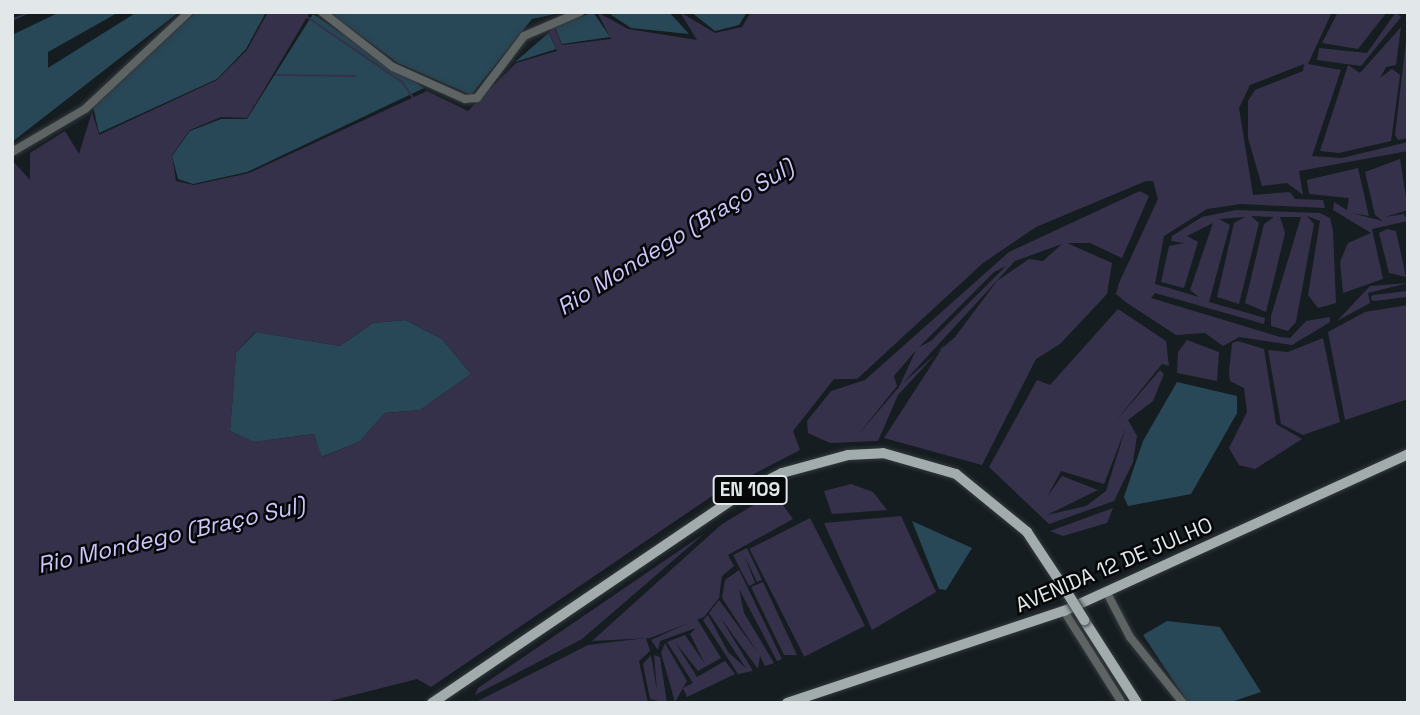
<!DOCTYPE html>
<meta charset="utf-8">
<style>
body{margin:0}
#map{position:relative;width:1420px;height:715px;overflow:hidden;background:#161d21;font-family:"Space Grotesk",sans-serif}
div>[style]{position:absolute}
.green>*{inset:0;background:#284858}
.water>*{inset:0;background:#36314b;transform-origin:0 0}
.stream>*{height:2px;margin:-1px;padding:0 1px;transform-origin:1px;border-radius:1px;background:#36314b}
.canal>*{height:6px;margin:-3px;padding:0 3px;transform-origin:3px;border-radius:3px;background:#36314b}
.roads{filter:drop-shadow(0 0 2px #33393d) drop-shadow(0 0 2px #33393d)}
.minor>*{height:8px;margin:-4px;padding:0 4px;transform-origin:4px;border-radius:4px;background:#5e6363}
.major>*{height:10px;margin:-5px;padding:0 5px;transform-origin:5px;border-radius:5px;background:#a2acac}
.bridges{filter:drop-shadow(0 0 2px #33393d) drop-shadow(0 0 2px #33393d)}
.major-bridge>*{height:10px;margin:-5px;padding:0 5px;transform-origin:5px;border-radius:5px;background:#a2acac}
span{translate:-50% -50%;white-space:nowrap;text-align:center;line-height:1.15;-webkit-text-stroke:5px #050708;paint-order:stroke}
.shield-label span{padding:2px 5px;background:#050708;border:2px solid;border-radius:5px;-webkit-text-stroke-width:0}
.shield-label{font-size:19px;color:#e2e7ea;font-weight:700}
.street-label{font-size:21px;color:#e2e7ea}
.water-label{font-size:23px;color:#cfc5fd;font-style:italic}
.frame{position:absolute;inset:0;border:14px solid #e2e7ea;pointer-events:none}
</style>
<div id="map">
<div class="green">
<div style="clip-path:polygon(60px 12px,119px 12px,48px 52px,48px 68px,137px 12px,179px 12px,12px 142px,12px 35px)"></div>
<div style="clip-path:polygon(196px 12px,266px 12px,246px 49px,217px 79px,99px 133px,93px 106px)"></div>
<div style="clip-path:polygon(328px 12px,565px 12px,532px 19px,471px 95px,398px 63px)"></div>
<div style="clip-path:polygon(593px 12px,610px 37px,562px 44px,555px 27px)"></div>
<div style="clip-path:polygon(607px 12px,669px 12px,689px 34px,631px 28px)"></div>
<div style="clip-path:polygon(691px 12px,747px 12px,739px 25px,715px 31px)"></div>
<div style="clip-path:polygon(313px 14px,424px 88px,247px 172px,193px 184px,178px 179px,172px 156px,190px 131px,221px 119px,247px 119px)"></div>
<div style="clip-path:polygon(549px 33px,556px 49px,515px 62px,545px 36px)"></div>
<div style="clip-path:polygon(405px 320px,442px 339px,471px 374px,420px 410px,385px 413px,359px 442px,321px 457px,314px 434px,254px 442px,230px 431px,236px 353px,256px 332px,340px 346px,373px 323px)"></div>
<div style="clip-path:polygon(1177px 382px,1237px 396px,1237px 413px,1191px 494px,1128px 506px,1124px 497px,1143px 441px)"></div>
<div style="clip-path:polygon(912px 521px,972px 548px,946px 590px,939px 589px)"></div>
<div style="clip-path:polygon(1167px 621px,1220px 627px,1261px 692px,1228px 703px,1188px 703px,1143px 635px)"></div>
</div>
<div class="water">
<div style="clip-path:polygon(evenodd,268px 12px,310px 12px,247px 118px,221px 117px,190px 130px,172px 155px,176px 181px,194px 185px,249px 173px,427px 91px,468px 111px,516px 63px,557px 51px,549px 32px,554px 26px,562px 45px,611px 39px,597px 12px,628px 29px,697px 40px,680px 12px,715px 33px,742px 27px,751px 12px,1332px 12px,1308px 64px,1341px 70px,1312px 156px,1342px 158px,1408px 142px,1408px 151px,1299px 171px,1303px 195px,1287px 183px,1262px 186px,1248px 138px,1248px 101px,1255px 90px,1303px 71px,1304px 64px,1250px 85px,1239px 108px,1253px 195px,1290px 192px,1295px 199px,1323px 200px,1325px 208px,1241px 204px,1207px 209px,1164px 236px,1155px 284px,1199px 297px,1190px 290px,1213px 223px,1187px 236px,1198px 242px,1184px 288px,1161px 282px,1169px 246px,1184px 243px,1171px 241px,1172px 236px,1202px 217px,1236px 210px,1320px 213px,1330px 218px,1333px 231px,1336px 303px,1318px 308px,1308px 295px,1320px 221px,1307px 216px,1314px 224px,1296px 322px,1288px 331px,1271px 326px,1271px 316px,1301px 217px,1280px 217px,1285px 233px,1266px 312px,1245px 303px,1264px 224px,1274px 217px,1251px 216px,1259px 223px,1239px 304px,1217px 297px,1234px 223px,1245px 217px,1219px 219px,1230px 225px,1209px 302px,1265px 318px,1264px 324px,1155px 293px,1151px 298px,1280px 337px,1290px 338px,1306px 321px,1330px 317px,1330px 322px,1292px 345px,1239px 337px,1223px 346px,1205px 333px,1176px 335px,1127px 303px,1116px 294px,1119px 283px,1158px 199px,1153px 181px,1146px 181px,1036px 227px,983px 263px,857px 379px,834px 379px,793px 431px,800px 450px,712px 496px,431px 687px,417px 679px,322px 703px,12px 702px,12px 160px,30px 180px,30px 153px,65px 131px,79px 154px,92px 112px,99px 135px,217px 80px,247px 50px,268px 12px,405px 320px,442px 339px,471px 374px,420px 410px,385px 413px,359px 442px,322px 457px,314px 434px,254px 442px,230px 431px,236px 353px,255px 332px,340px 346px,373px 323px,405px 320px)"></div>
<div style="clip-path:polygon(1338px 12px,1387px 12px,1358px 49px,1322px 43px)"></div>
<div style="clip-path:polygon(1396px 12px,1401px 17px,1361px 66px,1317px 60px,1319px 48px,1367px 53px)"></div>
<div style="clip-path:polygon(1408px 24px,1408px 138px,1398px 140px,1395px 135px)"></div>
<div style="clip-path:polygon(1401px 27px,1396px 65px,1386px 67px,1380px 78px,1392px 69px,1400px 75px,1391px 141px,1339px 153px,1320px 151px,1348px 65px,1360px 73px)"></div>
<div style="clip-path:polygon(1400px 159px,1408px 210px,1385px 217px,1404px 214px,1408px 221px,1372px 229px,1383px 279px,1343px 293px,1340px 262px,1348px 243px,1371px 233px,1333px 210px,1334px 202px,1347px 210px,1349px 198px,1309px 194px,1307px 180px,1358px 168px,1369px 216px,1351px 213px,1383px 221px,1375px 215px,1365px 172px)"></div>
<div style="clip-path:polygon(evenodd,1140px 191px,1149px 196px,1122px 258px,1090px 243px,1067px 243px,1112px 263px,1107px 294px,1060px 344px,1036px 359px,982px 465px,884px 438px,945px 344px,898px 395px,878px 441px,830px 443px,808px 433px,807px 421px,831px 391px,865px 380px,1009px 252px,1140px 191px,1062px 244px,1043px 261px,1029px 259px,997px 281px,955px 337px,902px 384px,1015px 261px,1062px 244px,1140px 191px,1006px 266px,931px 341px,919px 347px,994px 272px,1006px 266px,1140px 191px,916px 350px,899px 387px,857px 436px,897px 386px,894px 376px,916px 350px)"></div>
<div style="clip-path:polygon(1387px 229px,1396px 231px,1406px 277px,1389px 273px,1379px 233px)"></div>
<div style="clip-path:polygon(1408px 283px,1368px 293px,1370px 303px,1337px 321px,1370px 286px)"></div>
<div style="clip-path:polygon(1408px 305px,1408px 399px,1345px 420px,1328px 332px,1365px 312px)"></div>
<div style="clip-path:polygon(evenodd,1118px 309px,1166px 341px,1169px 366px,1162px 364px,1115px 422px,1160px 370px,1164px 374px,1153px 401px,1128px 420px,1137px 436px,1133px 462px,1114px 501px,1049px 524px,989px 467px,1037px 380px,1050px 385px,1118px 309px,1126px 427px,1106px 491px,1086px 506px,1047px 515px,1098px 490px,1062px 476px,1047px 497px,1061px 471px,1104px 484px,1126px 427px)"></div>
<div style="clip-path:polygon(1323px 338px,1340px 422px,1303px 435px,1281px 424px,1268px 350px,1288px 352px)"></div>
<div style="clip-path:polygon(1187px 340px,1219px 352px,1217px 381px,1177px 373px,1178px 352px)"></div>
<div style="clip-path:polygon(1238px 341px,1264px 349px,1276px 424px,1302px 439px,1255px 469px,1239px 465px,1229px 448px,1247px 412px,1244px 388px,1230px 381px,1229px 372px,1232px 343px)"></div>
<div style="clip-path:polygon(851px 484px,873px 492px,887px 510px,832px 514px,824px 491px)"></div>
<div style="clip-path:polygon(774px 493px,793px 519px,728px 555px,734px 566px,722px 576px,719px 598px,704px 617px,650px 638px,592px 641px,722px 524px)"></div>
<div style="clip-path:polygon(1113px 508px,1107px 523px,1063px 536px,1050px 531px)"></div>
<div style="clip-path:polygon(901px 516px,936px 592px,872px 630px,824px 523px)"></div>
<div style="left:810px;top:518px;width:121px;height:68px;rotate:63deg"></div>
<div style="clip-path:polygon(705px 533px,582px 639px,475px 695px,478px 688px)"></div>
<div style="clip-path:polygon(747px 548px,762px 580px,757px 582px,744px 555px,755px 583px,749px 586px,733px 555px)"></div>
<div style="clip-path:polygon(739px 570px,782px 659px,777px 661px,739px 589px,744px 613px,774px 663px,765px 666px,760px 656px,758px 669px,720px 617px,753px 671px,738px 674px,703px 620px,708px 615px,728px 652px,746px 668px,709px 613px,719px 600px,758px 653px,722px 598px,725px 580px)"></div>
<div style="clip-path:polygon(763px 582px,797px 655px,784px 655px,751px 587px)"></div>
<div style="clip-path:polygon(697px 619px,721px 658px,698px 671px,675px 642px,697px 677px,725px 661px,735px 674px,687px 697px,683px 688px,724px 667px,693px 683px,667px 642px,685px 635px,705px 664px,690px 634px,696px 628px,660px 641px,658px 650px,651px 640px)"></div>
<div style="clip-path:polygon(646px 638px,650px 651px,639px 661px,648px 703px,474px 703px,588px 645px)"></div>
<div style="clip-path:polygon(665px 643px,687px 681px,675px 702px,661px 653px)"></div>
<div style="clip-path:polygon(651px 655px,657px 691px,654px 655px,660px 657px,667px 703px,650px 699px,643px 664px)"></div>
</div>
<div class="stream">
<div style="left:307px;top:17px;width:115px;rotate:34.4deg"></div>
<div style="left:402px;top:82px;width:19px;rotate:55deg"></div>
<div style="left:12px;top:20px;width:19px;rotate:-25deg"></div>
<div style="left:276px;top:75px;width:80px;rotate:0.7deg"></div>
</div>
<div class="canal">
<div style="left:1374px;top:298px;width:34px;rotate:-7deg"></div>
</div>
<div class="roads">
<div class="minor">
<div style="left:322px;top:12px;width:90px;rotate:37.8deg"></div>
<div style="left:393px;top:67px;width:79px;rotate:24deg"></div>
<div style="left:465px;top:99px;width:12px;rotate:-5deg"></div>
<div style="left:477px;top:98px;width:78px;rotate:-52.8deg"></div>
<div style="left:524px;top:36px;width:61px;rotate:-23.2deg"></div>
<div style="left:12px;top:152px;width:85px;rotate:-30.5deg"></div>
<div style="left:85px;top:109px;width:142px;rotate:-43deg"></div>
<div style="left:1107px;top:593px;width:50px;rotate:62.4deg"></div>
<div style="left:1130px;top:637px;width:85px;rotate:51.2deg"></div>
<div style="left:1064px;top:611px;width:109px;rotate:57.8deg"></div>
</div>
<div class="major">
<div style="left:1084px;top:620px;width:98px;rotate:57.4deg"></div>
<div style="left:432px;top:703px;width:371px;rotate:-34.1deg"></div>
<div style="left:739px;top:495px;width:48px;rotate:-27.1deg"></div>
<div style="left:782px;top:473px;width:68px;rotate:-15.3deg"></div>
<div style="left:848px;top:455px;width:35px;rotate:-3deg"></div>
<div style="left:883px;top:453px;width:76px;rotate:16deg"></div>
<div style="left:956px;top:474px;width:92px;rotate:39.2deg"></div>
<div style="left:1027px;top:532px;width:74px;rotate:56.5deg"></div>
<div style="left:787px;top:703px;width:292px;rotate:-18.4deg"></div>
<div style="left:1064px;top:611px;width:378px;rotate:-24.5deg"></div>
</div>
</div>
<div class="bridges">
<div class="major-bridge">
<div style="left:1068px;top:594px;width:31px;rotate:58deg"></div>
</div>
</div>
<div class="shield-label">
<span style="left:750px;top:490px">EN 109</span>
</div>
<div class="street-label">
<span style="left:1114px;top:565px;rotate:-23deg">AVENIDA 12 DE JULHO</span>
</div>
<div class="water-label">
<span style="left:675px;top:237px;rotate:-32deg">Rio Mondego (Braço Sul)</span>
<span style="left:171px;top:535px;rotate:-13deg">Rio Mondego (Braço Sul)</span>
</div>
<div class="frame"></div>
</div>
